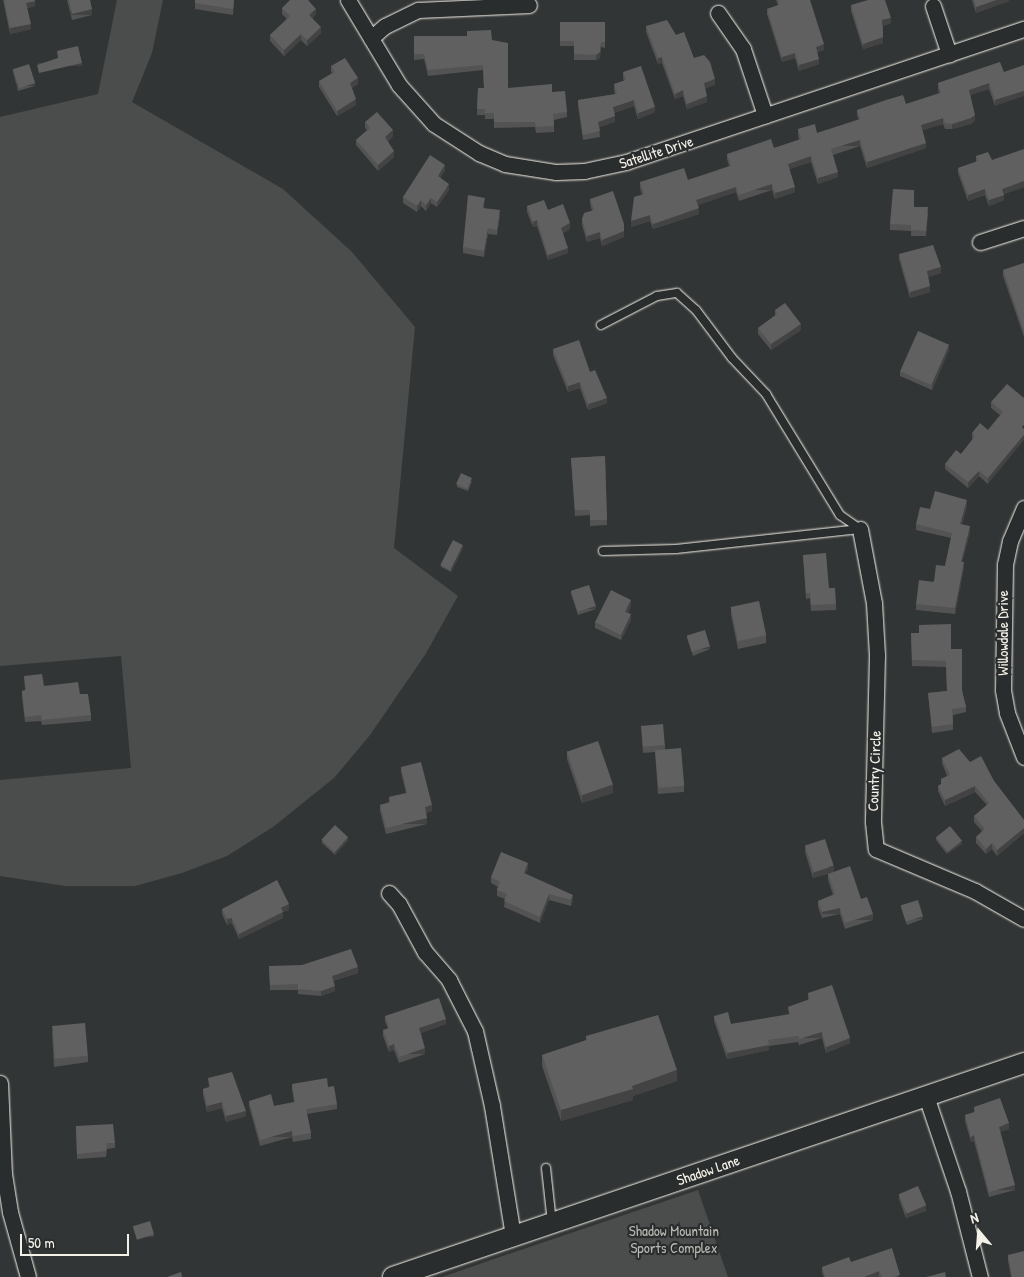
<!DOCTYPE html>
<style>
body{margin:0}
#map{position:relative;width:1024px;height:1277px;overflow:hidden;background:#323535;font-family:"Patrick Hand",sans-serif}
div>[style]{position:absolute}
.green>*{inset:0;background:#4b4d4c}
.roads{filter:drop-shadow(0 0 1px #f4f1e8) drop-shadow(0 0 1px #f4f1e8)}
.service>*{height:8px;margin:-4px;padding:0 4px;transform-origin:4px;border-radius:4px;background:#2a2d2e}
.minor>*{height:15px;margin:-7.5px;padding:0 7.5px;transform-origin:7.5px;border-radius:7.5px;background:#2a2d2e}
.tertiary>*{height:20px;margin:-10px;padding:0 10px;transform-origin:10px;border-radius:10px;background:#2a2d2e}
.wall>*{inset:0;background:#525352}
.shaded-wall>*{inset:0;background:#424342;transform-origin:0 0}
.building>*{inset:0;background:#5f605f;transform-origin:0 0}
span{translate:-50% -50%;white-space:nowrap;text-align:center;line-height:1.15;-webkit-text-stroke:4.5px #2a2d2e;paint-order:stroke}
.street-label{font-size:15px;color:#f4f1e8}
.park-label{font-size:15px;color:#b9b8b1}
.north{position:absolute;left:954px;top:1207px;width:50px;height:50px;-webkit-text-stroke:4px #2a2d2e;paint-order:stroke;rotate:342deg;font-size:14px;font-weight:700;line-height:20px;text-align:center;color:#f4f1e8}
.north::after{content:'';display:block;margin:auto;width:18px;height:22px;background:#f4f1e8;clip-path:polygon(50% 0,100% 100%,50% 72%,0 100%)}
.scale{position:absolute;left:20px;top:1234px;width:109px;height:22px;box-sizing:border-box;border:2px solid #f4f1e8;border-top:0;padding-left:6px;font-size:15px;line-height:18px;white-space:nowrap;color:#f4f1e8;-webkit-text-stroke:4px #2a2d2e;paint-order:stroke}
</style>
<div id="map">
<div class="green">
<div style="clip-path:polygon(117px 0,163px 0,152px 53px,132px 102px,283px 189px,352px 252px,415px 327px,394px 548px,458px 596px,425px 655px,370px 735px,334px 778px,273px 827px,227px 856px,182px 873px,135px 886px,65px 886px,0 876px,0 780px,131px 768px,121px 656px,0 666px,0 117px,98px 94px)"></div>
<div style="clip-path:polygon(698px 1190px,728px 1277px,442px 1277px,494px 1259px)"></div>
</div>
<div class="roads">
<div class="service">
<div style="left:601px;top:325px;width:63px;rotate:-27.4deg"></div>
<div style="left:657px;top:296px;width:20px;rotate:-9deg"></div>
<div style="left:677px;top:293px;width:25px;rotate:42deg"></div>
<div style="left:696px;top:310px;width:60px;rotate:53.1deg"></div>
<div style="left:732px;top:358px;width:50px;rotate:46.6deg"></div>
<div style="left:766px;top:394px;width:142px;rotate:58.6deg"></div>
<div style="left:840px;top:515px;width:24px;rotate:35deg"></div>
<div style="left:603px;top:551px;width:73px;rotate:-1.6deg"></div>
<div style="left:676px;top:549px;width:185px;rotate:-6.2deg"></div>
<div style="left:546px;top:1168px;width:55px;rotate:83.8deg"></div>
</div>
<div class="minor">
<div style="left:348px;top:0;width:99px;rotate:59deg"></div>
<div style="left:399px;top:85px;width:52px;rotate:48.1deg"></div>
<div style="left:434px;top:124px;width:54px;rotate:32.8deg"></div>
<div style="left:479px;top:153px;width:28px;rotate:23deg"></div>
<div style="left:505px;top:164px;width:52px;rotate:8.9deg"></div>
<div style="left:556px;top:172px;width:28px;rotate:-2deg"></div>
<div style="left:584px;top:171px;width:43px;rotate:-12.1deg"></div>
<div style="left:626px;top:162px;width:420px;rotate:-18.5deg"></div>
<div style="left:933px;top:6px;width:51px;rotate:71.6deg"></div>
<div style="left:718px;top:13px;width:44px;rotate:55.2deg"></div>
<div style="left:743px;top:49px;width:70px;rotate:71.6deg"></div>
<div style="left:371px;top:38px;width:18px;rotate:-41deg"></div>
<div style="left:385px;top:26px;width:37px;rotate:-26deg"></div>
<div style="left:418px;top:10px;width:111px;rotate:-2.6deg"></div>
<div style="left:980px;top:242px;width:46px;rotate:-17.7deg"></div>
<div style="left:1024px;top:508px;width:36px;rotate:113deg"></div>
<div style="left:1010px;top:541px;width:24px;rotate:102deg"></div>
<div style="left:1005px;top:564px;width:126px;rotate:90.9deg"></div>
<div style="left:1003px;top:690px;width:23px;rotate:80deg"></div>
<div style="left:1007px;top:713px;width:47px;rotate:68.9deg"></div>
<div style="left:860px;top:529px;width:75px;rotate:79.3deg"></div>
<div style="left:874px;top:603px;width:52px;rotate:86.7deg"></div>
<div style="left:877px;top:655px;width:167px;rotate:91.4deg"></div>
<div style="left:873px;top:822px;width:27px;rotate:84deg"></div>
<div style="left:876px;top:849px;width:108px;rotate:23deg"></div>
<div style="left:975px;top:891px;width:56px;rotate:29.7deg"></div>
<div style="left:389px;top:893px;width:15px;rotate:48deg"></div>
<div style="left:399px;top:904px;width:55px;rotate:61.6deg"></div>
<div style="left:425px;top:952px;width:37px;rotate:49deg"></div>
<div style="left:449px;top:980px;width:57px;rotate:63deg"></div>
<div style="left:475px;top:1031px;width:77px;rotate:77.2deg"></div>
<div style="left:492px;top:1106px;width:132px;rotate:80.8deg"></div>
<div style="left:0;top:1083px;width:91px;rotate:87.5deg"></div>
<div style="left:4px;top:1174px;width:38px;rotate:81deg"></div>
<div style="left:10px;top:1212px;width:67px;rotate:74.5deg"></div>
<div style="left:926px;top:1096px;width:100px;rotate:71.4deg"></div>
<div style="left:958px;top:1191px;width:89px;rotate:75.7deg"></div>
</div>
<div class="tertiary">
<div style="left:393px;top:1277px;width:666px;rotate:-18.73deg"></div>
</div>
</div>
<div class="wall">
<div style="clip-path:polygon(3px 0,35px 0,35px 6px,27px 8px,31px 29px,10px 34px)"></div>
<div style="clip-path:polygon(67px 0,90px 0,92px 15px,72px 20px)"></div>
<div style="clip-path:polygon(234px 0,233px 15px,195px 9px,195px 3px)"></div>
<div style="clip-path:polygon(776px 0,810px 0,824px 50px,817px 52px,819px 64px,799px 71px,795px 58px,782px 62px,767px 14px,767px 9px,778px 5px)"></div>
<div style="clip-path:polygon(972px 0,1009px 0,1009px 1px,976px 13px)"></div>
<div style="clip-path:polygon(851px 5px,891px 23px,883px 26px,883px 43px,863px 49px,851px 11px)"></div>
<div style="clip-path:polygon(282px 8px,316px 14px,312px 18px,321px 33px,307px 46px,301px 40px,284px 56px,270px 41px,270px 35px,287px 19px,282px 14px)"></div>
<div style="clip-path:polygon(560px 22px,605px 22px,605px 48px,601px 47px,600px 58px,596px 60px,574px 60px,574px 46px,560px 46px)"></div>
<div style="clip-path:polygon(646px 26px,676px 35px,715px 85px,705px 88px,707px 102px,687px 109px,683px 96px,675px 99px,662px 63px,658px 64px,646px 32px)"></div>
<div style="clip-path:polygon(414px 36px,492px 40px,508px 88px,552px 92px,567px 112px,567px 117px,554px 120px,554px 132px,536px 133px,535px 127px,494px 128px,494px 119px,485px 119px,485px 115px,477px 115px,478px 88px,484px 88px,483px 70px,428px 76px,424px 59px,414px 60px)"></div>
<div style="clip-path:polygon(1000px 62px,995px 106px,989px 89px,970px 95px,975px 120px,971px 124px,952px 129px,945px 129px,943px 124px,922px 130px,926px 148px,867px 168px,860px 146px,833px 155px,838px 177px,818px 184px,811px 162px,789px 169px,795px 192px,775px 199px,772px 190px,739px 201px,736px 192px,698px 205px,699px 214px,653px 229px,650px 221px,631px 227px,642px 195px,640px 188px,640px 182px,688px 180px,729px 166px,727px 159px,727px 154px,774px 148px,799px 140px,798px 135px,798px 129px,817px 133px,859px 120px,857px 116px,857px 110px,906px 104px,939px 93px,938px 89px,938px 83px)"></div>
<div style="clip-path:polygon(331px 66px,358px 84px,352px 88px,356px 105px,337px 116px,319px 87px,319px 81px,332px 73px,331px 72px)"></div>
<div style="clip-path:polygon(13px 69px,35px 86px,18px 91px,13px 72px)"></div>
<div style="clip-path:polygon(623px 72px,655px 112px,638px 119px,634px 106px,614px 113px,615px 122px,599px 127px,600px 137px,583px 140px,578px 106px,578px 100px,615px 94px,614px 90px,614px 84px,624px 81px,623px 78px)"></div>
<div style="clip-path:polygon(365px 122px,393px 136px,388px 141px,394px 157px,378px 171px,356px 145px,356px 140px,367px 130px,365px 128px)"></div>
<div style="clip-path:polygon(976px 156px,992px 160px,1024px 187px,1004px 194px,1004px 200px,989px 206px,985px 195px,968px 201px,958px 173px,958px 168px,976px 162px)"></div>
<div style="clip-path:polygon(445px 171px,440px 178px,449px 190px,437px 207px,431px 203px,426px 211px,421px 206px,417px 212px,403px 203px,403px 197px)"></div>
<div style="clip-path:polygon(590px 199px,624px 237px,602px 246px,600px 238px,587px 242px,582px 225px,582px 219px,592px 211px,590px 204px)"></div>
<div style="clip-path:polygon(485px 204px,484px 208px,500px 216px,497px 235px,488px 234px,484px 257px,463px 253px,463px 247px)"></div>
<div style="clip-path:polygon(527px 206px,548px 210px,570px 229px,563px 233px,568px 253px,548px 260px,537px 226px,533px 227px,527px 212px)"></div>
<div style="clip-path:polygon(914px 207px,928px 213px,926px 236px,911px 236px,911px 231px,890px 230px,890px 224px)"></div>
<div style="clip-path:polygon(899px 254px,941px 273px,928px 277px,930px 292px,910px 298px,899px 259px)"></div>
<div style="clip-path:polygon(1024px 263px,1024px 337px,1003px 276px,1003px 270px)"></div>
<div style="clip-path:polygon(775px 310px,801px 330px,771px 350px,758px 334px,758px 328px,775px 316px)"></div>
<div style="clip-path:polygon(553px 349px,590px 372px,607px 403px,588px 410px,580px 388px,568px 392px,553px 355px)"></div>
<div style="clip-path:polygon(949px 350px,932px 390px,900px 376px,900px 371px)"></div>
<div style="clip-path:polygon(1024px 398px,988px 484px,979px 476px,968px 488px,945px 469px,945px 464px,961px 454px,973px 439px,972px 438px,972px 433px,988px 430px,1000px 415px,991px 408px,991px 402px)"></div>
<div style="clip-path:polygon(605px 456px,607px 525px,590px 526px,590px 515px,575px 516px,571px 458px)"></div>
<div style="clip-path:polygon(472px 481px,468px 491px,457px 487px,457px 484px)"></div>
<div style="clip-path:polygon(967px 506px,962px 524px,970px 532px,962px 562px,964px 568px,955px 614px,916px 610px,916px 604px,945px 566px,951px 538px,916px 530px,916px 524px,930px 509px)"></div>
<div style="clip-path:polygon(463px 548px,451px 572px,441px 567px,441px 565px)"></div>
<div style="clip-path:polygon(803px 555px,829px 588px,836px 604px,836px 610px,811px 611px,810px 598px,806px 599px)"></div>
<div style="clip-path:polygon(571px 591px,596px 609px,578px 615px,571px 594px)"></div>
<div style="clip-path:polygon(631px 606px,628px 613px,631px 620px,621px 640px,595px 628px,595px 622px)"></div>
<div style="clip-path:polygon(731px 607px,766px 635px,766px 643px,738px 649px,731px 615px)"></div>
<div style="clip-path:polygon(911px 633px,951px 649px,966px 707px,966px 712px,953px 715px,953px 730px,932px 733px,928px 693px,947px 691px,946px 667px,912px 666px)"></div>
<div style="clip-path:polygon(687px 636px,710px 649px,693px 656px,687px 638px)"></div>
<div style="clip-path:polygon(24px 676px,44px 686px,80px 694px,91px 715px,91px 721px,42px 725px,41px 721px,25px 722px,22px 697px,22px 691px,25px 690px)"></div>
<div style="clip-path:polygon(641px 725px,665px 745px,665px 749px,684px 786px,684px 792px,658px 794px,655px 752px,643px 753px)"></div>
<div style="clip-path:polygon(567px 751px,613px 793px,582px 803px,567px 759px)"></div>
<div style="clip-path:polygon(942px 758px,970px 762px,994px 781px,1024px 820px,1024px 833px,997px 856px,992px 849px,986px 854px,976px 843px,976px 837px,982px 831px,974px 822px,974px 816px,987px 805px,975px 792px,945px 806px,938px 791px,938px 786px,941px 784px,941px 779px,947px 776px,942px 763px)"></div>
<div style="clip-path:polygon(401px 767px,432px 811px,426px 813px,427px 824px,386px 834px,380px 811px,380px 805px,389px 803px,389px 797px,406px 793px,401px 772px)"></div>
<div style="clip-path:polygon(936px 837px,962px 844px,947px 854px,936px 840px)"></div>
<div style="clip-path:polygon(322px 840px,348px 840px,335px 855px,322px 843px)"></div>
<div style="clip-path:polygon(805px 846px,834px 872px,813px 878px,805px 852px)"></div>
<div style="clip-path:polygon(528px 869px,525px 874px,573px 901px,571px 906px,549px 900px,540px 923px,504px 907px,505px 899px,497px 896px,497px 890px,498px 887px,491px 883px,491px 877px)"></div>
<div style="clip-path:polygon(828px 874px,861px 899px,873px 920px,845px 929px,840px 914px,822px 918px,818px 907px,818px 901px,833px 895px,828px 880px)"></div>
<div style="clip-path:polygon(901px 905px,923px 919px,907px 925px,901px 908px)"></div>
<div style="clip-path:polygon(222px 909px,289px 910px,283px 912px,283px 918px,239px 939px,232px 923px,227px 925px,222px 914px)"></div>
<div style="clip-path:polygon(269px 966px,358px 973px,333px 981px,335px 991px,321px 996px,298px 994px,298px 990px,270px 990px)"></div>
<div style="clip-path:polygon(808px 993px,850px 1043px,826px 1053px,822px 1038px,799px 1045px,798px 1042px,769px 1046px,769px 1050px,727px 1059px,714px 1021px,714px 1016px,731px 1024px,789px 1015px,788px 1007px,808px 1000px)"></div>
<div style="clip-path:polygon(385px 1016px,446px 1024px,421px 1033px,425px 1054px,399px 1063px,394px 1050px,389px 1052px,383px 1036px,383px 1030px,388px 1029px,385px 1021px)"></div>
<div style="clip-path:polygon(52px 1031px,88px 1056px,88px 1062px,54px 1067px)"></div>
<div style="clip-path:polygon(586px 1036px,677px 1081px,633px 1096px,633px 1100px,561px 1121px,542px 1066px,542px 1055px,586px 1040px)"></div>
<div style="clip-path:polygon(208px 1078px,246px 1116px,226px 1122px,222px 1108px,207px 1112px,203px 1095px,203px 1089px,209px 1087px)"></div>
<div style="clip-path:polygon(292px 1084px,328px 1087px,337px 1104px,337px 1109px,307px 1114px,311px 1133px,311px 1139px,293px 1142px,292px 1137px,260px 1146px,249px 1106px,249px 1101px,274px 1106px,294px 1102px,292px 1090px)"></div>
<div style="clip-path:polygon(974px 1107px,1009px 1129px,1000px 1132px,1015px 1190px,989px 1197px,974px 1141px,971px 1142px,965px 1121px,965px 1115px,974px 1112px)"></div>
<div style="clip-path:polygon(76px 1126px,115px 1143px,115px 1148px,107px 1149px,106px 1157px,77px 1159px)"></div>
<div style="clip-path:polygon(899px 1194px,926px 1211px,906px 1218px,899px 1199px)"></div>
<div style="clip-path:polygon(1008px 1255px,1024px 1277px,1011px 1277px,1008px 1261px)"></div>
<div style="clip-path:polygon(851px 1262px,900px 1277px,824px 1277px,822px 1273px,822px 1267px)"></div>
</div>
<div class="shaded-wall">
<div style="clip-path:polygon(996px 0,1009px 0,1009px 1px,976px 13px,976px 7px)"></div>
<div style="clip-path:polygon(35px 1px,35px 6px,26px 8px,26px 3px)"></div>
<div style="left:92px;top:9px;width:6px;height:21px;rotate:90deg"></div>
<div style="clip-path:polygon(316px 9px,316px 14px,309px 21px,309px 15px)"></div>
<div style="clip-path:polygon(891px 18px,891px 23px,882px 26px,882px 20px)"></div>
<div style="clip-path:polygon(31px 24px,31px 29px,10px 34px,10px 28px)"></div>
<div style="clip-path:polygon(321px 27px,321px 33px,307px 46px,307px 40px)"></div>
<div style="clip-path:polygon(301px 34px,301px 40px,284px 56px,284px 50px)"></div>
<div style="clip-path:polygon(883px 37px,883px 43px,863px 49px,863px 44px)"></div>
<div style="clip-path:polygon(601px 42px,600px 58px,596px 60px,596px 55px)"></div>
<div style="clip-path:polygon(824px 44px,824px 50px,816px 52px,816px 47px)"></div>
<div style="clip-path:polygon(795px 53px,795px 58px,782px 62px,782px 57px)"></div>
<div style="clip-path:polygon(662px 57px,662px 63px,658px 64px,658px 58px)"></div>
<div style="clip-path:polygon(819px 59px,819px 64px,799px 71px,799px 65px)"></div>
<div style="left:82px;top:63px;width:3px;height:44px;rotate:90deg"></div>
<div style="clip-path:polygon(358px 78px,358px 84px,350px 89px,350px 83px)"></div>
<div style="clip-path:polygon(715px 79px,715px 85px,704px 89px,704px 83px)"></div>
<div style="left:35px;top:83px;width:3px;height:18px;rotate:90deg"></div>
<div style="clip-path:polygon(989px 83px,989px 89px,969px 96px,969px 90px)"></div>
<div style="clip-path:polygon(683px 90px,683px 96px,675px 99px,675px 94px)"></div>
<div style="clip-path:polygon(1024px 91px,1024px 96px,995px 106px,995px 100px)"></div>
<div style="clip-path:polygon(707px 96px,707px 102px,687px 109px,687px 104px)"></div>
<div style="clip-path:polygon(356px 99px,356px 105px,337px 116px,337px 111px)"></div>
<div style="clip-path:polygon(634px 100px,634px 106px,613px 113px,613px 107px)"></div>
<div style="clip-path:polygon(655px 107px,655px 112px,638px 119px,638px 113px)"></div>
<div style="clip-path:polygon(975px 115px,975px 120px,971px 124px,952px 129px,952px 124px)"></div>
<div style="clip-path:polygon(615px 116px,615px 122px,598px 128px,598px 122px)"></div>
<div style="clip-path:polygon(943px 118px,943px 124px,921px 131px,921px 125px)"></div>
<div style="clip-path:polygon(393px 130px,393px 136px,385px 143px,385px 137px)"></div>
<div style="left:860px;top:140px;width:6px;height:30px;rotate:90deg"></div>
<div style="clip-path:polygon(926px 143px,926px 148px,867px 168px,867px 162px)"></div>
<div style="clip-path:polygon(394px 151px,394px 157px,378px 171px,378px 165px)"></div>
<div style="clip-path:polygon(811px 156px,811px 162px,788px 170px,788px 164px)"></div>
<div style="clip-path:polygon(445px 165px,445px 171px,438px 181px,438px 176px)"></div>
<div style="clip-path:polygon(838px 172px,838px 177px,818px 184px,818px 178px)"></div>
<div style="clip-path:polygon(1024px 181px,1024px 187px,1002px 195px,1002px 189px)"></div>
<div style="clip-path:polygon(449px 184px,449px 190px,437px 207px,437px 202px)"></div>
<div style="left:772px;top:184px;width:6px;height:35px;rotate:90deg"></div>
<div style="clip-path:polygon(736px 187px,736px 192px,696px 206px,696px 200px)"></div>
<div style="clip-path:polygon(795px 187px,795px 192px,775px 199px,775px 193px)"></div>
<div style="clip-path:polygon(985px 189px,985px 195px,968px 201px,968px 195px)"></div>
<div style="clip-path:polygon(1004px 195px,1004px 200px,989px 206px,989px 200px)"></div>
<div style="clip-path:polygon(431px 198px,431px 203px,426px 211px,426px 205px)"></div>
<div style="clip-path:polygon(421px 200px,421px 206px,417px 212px,417px 206px)"></div>
<div style="clip-path:polygon(699px 208px,699px 214px,653px 229px,653px 224px)"></div>
<div style="clip-path:polygon(500px 210px,500px 216px,497px 235px,497px 230px)"></div>
<div style="clip-path:polygon(650px 215px,650px 221px,631px 227px,631px 221px)"></div>
<div style="clip-path:polygon(537px 220px,537px 226px,533px 227px,533px 222px)"></div>
<div style="clip-path:polygon(570px 223px,570px 229px,561px 233px,561px 228px)"></div>
<div style="clip-path:polygon(624px 224px,624px 237px,602px 246px,602px 240px)"></div>
<div style="clip-path:polygon(488px 228px,488px 234px,484px 257px,484px 251px)"></div>
<div style="clip-path:polygon(600px 232px,600px 238px,587px 242px,587px 236px)"></div>
<div style="clip-path:polygon(568px 248px,568px 253px,548px 260px,548px 255px)"></div>
<div style="clip-path:polygon(941px 267px,941px 273px,927px 277px,927px 271px)"></div>
<div style="clip-path:polygon(930px 286px,930px 292px,910px 298px,910px 292px)"></div>
<div style="clip-path:polygon(801px 324px,801px 330px,771px 350px,771px 344px)"></div>
<div style="clip-path:polygon(949px 345px,949px 350px,932px 390px,932px 384px)"></div>
<div style="clip-path:polygon(580px 382px,580px 388px,568px 392px,568px 386px)"></div>
<div style="clip-path:polygon(607px 398px,607px 403px,588px 410px,588px 404px)"></div>
<div style="clip-path:polygon(1024px 435px,1024px 440px,988px 484px,988px 478px)"></div>
<div style="clip-path:polygon(979px 471px,979px 476px,968px 488px,968px 482px)"></div>
<div style="clip-path:polygon(967px 500px,967px 506px,960px 530px,960px 524px)"></div>
<div style="clip-path:polygon(970px 526px,970px 532px,961px 567px,961px 562px)"></div>
<div style="clip-path:polygon(463px 545px,463px 548px,451px 572px,451px 569px)"></div>
<div style="clip-path:polygon(964px 562px,964px 568px,955px 614px,955px 608px)"></div>
<div style="clip-path:polygon(631px 600px,631px 606px,625px 618px,625px 612px)"></div>
<div style="left:596px;top:606px;width:3px;height:19px;rotate:90deg"></div>
<div style="clip-path:polygon(631px 614px,631px 620px,621px 640px,621px 635px)"></div>
<div style="left:710px;top:646px;width:3px;height:18px;rotate:90deg"></div>
<div style="clip-path:polygon(613px 784px,613px 793px,582px 803px,582px 794px)"></div>
<div style="clip-path:polygon(975px 786px,975px 792px,945px 806px,945px 800px)"></div>
<div style="clip-path:polygon(432px 805px,432px 811px,425px 813px,425px 807px)"></div>
<div style="left:427px;top:818px;width:6px;height:42px;rotate:90deg"></div>
<div style="clip-path:polygon(1024px 828px,1024px 833px,997px 856px,997px 850px)"></div>
<div style="clip-path:polygon(348px 837px,348px 840px,335px 855px,335px 852px)"></div>
<div style="clip-path:polygon(962px 841px,962px 844px,947px 854px,947px 851px)"></div>
<div style="clip-path:polygon(992px 843px,992px 849px,986px 854px,986px 849px)"></div>
<div style="clip-path:polygon(528px 863px,528px 869px,524px 879px,524px 873px)"></div>
<div style="clip-path:polygon(834px 866px,834px 872px,813px 878px,813px 873px)"></div>
<div style="clip-path:polygon(549px 894px,549px 900px,540px 923px,540px 917px)"></div>
<div style="clip-path:polygon(573px 895px,573px 901px,571px 906px,571px 900px)"></div>
<div style="clip-path:polygon(289px 904px,289px 910px,283px 912px,283px 918px,239px 939px,239px 934px,281px 908px)"></div>
<div style="left:840px;top:908px;width:6px;height:18px;rotate:90deg"></div>
<div style="left:873px;top:914px;width:6px;height:29px;rotate:90deg"></div>
<div style="left:923px;top:916px;width:3px;height:17px;rotate:90deg"></div>
<div style="clip-path:polygon(232px 918px,232px 923px,227px 925px,227px 919px)"></div>
<div style="clip-path:polygon(358px 967px,358px 973px,332px 981px,332px 976px)"></div>
<div style="clip-path:polygon(335px 986px,335px 991px,321px 996px,321px 991px)"></div>
<div style="clip-path:polygon(446px 1019px,446px 1024px,419px 1034px,419px 1028px)"></div>
<div style="left:822px;top:1032px;width:6px;height:24px;rotate:90deg"></div>
<div style="clip-path:polygon(850px 1038px,850px 1043px,826px 1053px,826px 1047px)"></div>
<div style="clip-path:polygon(394px 1044px,394px 1050px,389px 1052px,389px 1046px)"></div>
<div style="clip-path:polygon(769px 1045px,769px 1050px,727px 1059px,727px 1053px)"></div>
<div style="left:425px;top:1048px;width:6px;height:28px;rotate:90deg"></div>
<div style="clip-path:polygon(677px 1070px,677px 1081px,633px 1096px,633px 1100px,561px 1121px,561px 1110px)"></div>
<div style="clip-path:polygon(222px 1102px,222px 1108px,207px 1112px,207px 1106px)"></div>
<div style="clip-path:polygon(246px 1111px,246px 1116px,226px 1122px,226px 1116px)"></div>
<div style="clip-path:polygon(1009px 1123px,1009px 1129px,999px 1132px,999px 1127px)"></div>
<div style="left:292px;top:1131px;width:6px;height:33px;rotate:90deg"></div>
<div style="clip-path:polygon(974px 1135px,974px 1141px,971px 1142px,971px 1137px)"></div>
<div style="left:1015px;top:1185px;width:5px;height:27px;rotate:90deg"></div>
<div style="clip-path:polygon(926px 1205px,926px 1211px,906px 1218px,906px 1212px)"></div>
<div style="left:154px;top:1234px;width:3px;height:17px;rotate:90deg"></div>
<div style="clip-path:polygon(879px 1271px,879px 1277px,864px 1277px)"></div>
</div>
<div class="building">
<div style="clip-path:polygon(4px 0,35px 0,35px 1px,26px 3px,31px 24px,10px 28px)"></div>
<div style="clip-path:polygon(69px 0,90px 0,92px 9px,72px 14px)"></div>
<div style="clip-path:polygon(195px 0,234px 0,233px 9px,195px 3px)"></div>
<div style="clip-path:polygon(290px 0,308px 0,316px 9px,309px 15px,321px 27px,307px 40px,301px 34px,284px 50px,270px 35px,290px 16px,282px 8px)"></div>
<div style="clip-path:polygon(778px 0,810px 0,824px 44px,816px 47px,819px 59px,799px 65px,795px 53px,782px 57px,767px 9px,779px 5px)"></div>
<div style="clip-path:polygon(868px 0,885px 0,891px 18px,882px 20px,883px 37px,863px 44px,851px 5px)"></div>
<div style="clip-path:polygon(974px 0,996px 0,976px 7px)"></div>
<div style="clip-path:polygon(667px 20px,676px 35px,684px 32px,694px 58px,704px 55px,710px 62px,715px 79px,704px 83px,707px 96px,687px 104px,683px 90px,675px 94px,662px 57px,658px 58px,646px 26px)"></div>
<div style="clip-path:polygon(560px 22px,605px 22px,605px 42px,601px 42px,600px 52px,596px 55px,574px 54px,574px 41px,560px 41px)"></div>
<div style="clip-path:polygon(491px 30px,492px 40px,508px 43px,508px 88px,552px 84px,552px 92px,565px 91px,567px 112px,553px 114px,554px 126px,536px 127px,535px 122px,494px 122px,494px 113px,485px 113px,485px 109px,477px 109px,478px 88px,484px 88px,483px 65px,428px 70px,424px 54px,414px 54px,414px 36px,467px 36px,467px 31px)"></div>
<div style="clip-path:polygon(78px 46px,82px 63px,39px 73px,37px 65px,58px 58px,57px 51px)"></div>
<div style="clip-path:polygon(345px 58px,358px 78px,350px 83px,356px 99px,337px 111px,319px 81px,335px 72px,331px 66px)"></div>
<div style="clip-path:polygon(1000px 62px,1004px 72px,1024px 65px,1024px 91px,995px 100px,989px 83px,969px 90px,975px 115px,971px 118px,952px 124px,945px 123px,943px 118px,921px 125px,926px 143px,867px 162px,860px 140px,831px 149px,838px 172px,818px 178px,811px 156px,788px 164px,795px 187px,775px 193px,772px 184px,739px 195px,736px 187px,696px 200px,699px 208px,653px 224px,650px 215px,631px 221px,634px 197px,644px 194px,640px 182px,684px 168px,688px 180px,731px 166px,727px 154px,771px 139px,774px 148px,801px 139px,798px 129px,815px 124px,817px 133px,860px 119px,857px 110px,886px 100px,903px 95px,906px 104px,941px 93px,938px 83px)"></div>
<div style="left:29px;top:64px;width:20px;height:17px;rotate:72deg"></div>
<div style="clip-path:polygon(641px 66px,655px 107px,638px 113px,634px 100px,613px 107px,615px 116px,598px 122px,600px 131px,583px 135px,578px 100px,617px 94px,614px 84px,626px 80px,623px 72px)"></div>
<div style="clip-path:polygon(377px 112px,393px 130px,385px 137px,394px 151px,378px 165px,356px 140px,370px 128px,365px 122px)"></div>
<div style="clip-path:polygon(1024px 149px,1024px 181px,1002px 189px,1004px 195px,989px 200px,985px 189px,968px 195px,958px 168px,978px 161px,976px 156px,988px 152px,992px 160px)"></div>
<div style="clip-path:polygon(430px 155px,445px 165px,438px 176px,449px 184px,437px 202px,431px 198px,426px 205px,421px 200px,417px 206px,403px 197px)"></div>
<div style="clip-path:polygon(893px 189px,914px 190px,914px 207px,928px 207px,926px 231px,911px 230px,911px 225px,890px 224px)"></div>
<div style="clip-path:polygon(613px 191px,624px 224px,624px 231px,602px 240px,600px 232px,587px 236px,582px 219px,584px 213px,594px 210px,590px 199px)"></div>
<div style="clip-path:polygon(468px 195px,485px 198px,483px 208px,500px 210px,497px 230px,488px 228px,484px 251px,463px 247px)"></div>
<div style="clip-path:polygon(544px 200px,548px 210px,563px 204px,570px 223px,561px 228px,568px 248px,548px 255px,537px 220px,533px 222px,527px 206px)"></div>
<div style="clip-path:polygon(933px 245px,941px 267px,927px 271px,930px 286px,910px 292px,899px 254px)"></div>
<div style="clip-path:polygon(1024px 263px,1024px 331px,1003px 270px)"></div>
<div style="clip-path:polygon(785px 303px,801px 324px,771px 344px,758px 328px,777px 314px,775px 310px)"></div>
<div style="left:918px;top:331px;width:34px;height:44px;rotate:24deg"></div>
<div style="clip-path:polygon(579px 340px,590px 372px,595px 370px,607px 398px,588px 404px,580px 382px,568px 386px,553px 349px)"></div>
<div style="clip-path:polygon(1007px 384px,1024px 398px,1024px 425px,1022px 427px,1024px 429px,1024px 435px,988px 478px,979px 471px,968px 482px,945px 464px,956px 450px,961px 454px,975px 436px,972px 433px,980px 423px,988px 430px,1003px 412px,991px 402px)"></div>
<div style="clip-path:polygon(605px 456px,607px 520px,590px 520px,590px 510px,575px 510px,571px 458px)"></div>
<div style="left:461px;top:473px;width:12px;height:12px;rotate:24deg"></div>
<div style="clip-path:polygon(935px 491px,967px 500px,960px 524px,970px 526px,961px 562px,964px 562px,955px 608px,916px 604px,919px 580px,934px 582px,936px 565px,945px 566px,952px 533px,916px 524px,920px 507px,930px 509px)"></div>
<div style="left:453px;top:540px;width:11px;height:28px;rotate:27deg"></div>
<div style="clip-path:polygon(826px 553px,829px 588px,835px 588px,836px 604px,811px 605px,810px 593px,806px 593px,803px 555px)"></div>
<div style="left:589px;top:585px;width:22px;height:19px;rotate:72deg"></div>
<div style="clip-path:polygon(611px 590px,631px 600px,625px 612px,631px 614px,621px 635px,595px 622px)"></div>
<div style="left:759px;top:601px;width:35px;height:29px;rotate:78deg"></div>
<div style="clip-path:polygon(951px 624px,951px 649px,962px 649px,962px 690px,966px 707px,952px 709px,953px 724px,932px 727px,928px 693px,947px 691px,946px 661px,912px 660px,911px 633px,919px 633px,919px 625px)"></div>
<div style="left:705px;top:630px;width:17px;height:19px;rotate:73deg"></div>
<div style="clip-path:polygon(42px 674px,44px 686px,78px 682px,80px 694px,88px 694px,91px 715px,42px 720px,41px 715px,25px 717px,22px 691px,26px 690px,24px 676px)"></div>
<div style="left:663px;top:724px;width:21px;height:22px;rotate:85deg"></div>
<div style="left:598px;top:741px;width:46px;height:33px;rotate:71deg"></div>
<div style="left:681px;top:748px;width:38px;height:26px;rotate:85deg"></div>
<div style="clip-path:polygon(959px 749px,970px 762px,981px 756px,994px 781px,1024px 820px,1024px 828px,997px 850px,992px 843px,986px 849px,976px 837px,985px 829px,974px 816px,989px 803px,975px 786px,945px 800px,938px 786px,941px 784px,941px 779px,950px 775px,942px 758px)"></div>
<div style="clip-path:polygon(421px 762px,432px 805px,425px 807px,427px 818px,386px 828px,380px 805px,390px 802px,389px 797px,407px 793px,401px 767px)"></div>
<div style="left:335px;top:825px;width:18px;height:20px;rotate:43deg"></div>
<div style="left:950px;top:826px;width:19px;height:18px;rotate:51deg"></div>
<div style="left:825px;top:839px;width:28px;height:21px;rotate:72deg"></div>
<div style="clip-path:polygon(501px 852px,528px 863px,524px 873px,573px 895px,571px 900px,549px 894px,540px 917px,504px 901px,507px 894px,497px 890px,500px 882px,491px 877px)"></div>
<div style="clip-path:polygon(850px 866px,861px 899px,867px 897px,873px 914px,845px 923px,840px 908px,822px 912px,818px 901px,835px 894px,828px 874px)"></div>
<div style="clip-path:polygon(277px 880px,289px 904px,281px 908px,283px 912px,239px 934px,232px 918px,227px 919px,222px 909px)"></div>
<div style="left:918px;top:900px;width:17px;height:18px;rotate:73deg"></div>
<div style="clip-path:polygon(351px 949px,358px 967px,332px 976px,335px 986px,321px 991px,298px 989px,298px 984px,270px 985px,269px 966px,302px 965px)"></div>
<div style="clip-path:polygon(832px 985px,850px 1038px,826px 1047px,822px 1032px,799px 1039px,798px 1036px,768px 1040px,769px 1045px,727px 1053px,714px 1016px,728px 1012px,731px 1024px,790px 1014px,788px 1007px,810px 999px,808px 993px)"></div>
<div style="clip-path:polygon(439px 998px,446px 1019px,419px 1028px,425px 1048px,399px 1057px,394px 1044px,389px 1046px,383px 1030px,389px 1028px,385px 1016px)"></div>
<div style="clip-path:polygon(658px 1015px,677px 1070px,632px 1086px,633px 1089px,561px 1110px,542px 1055px,587px 1040px,586px 1036px)"></div>
<div style="left:85px;top:1023px;width:33px;height:33px;rotate:85deg"></div>
<div style="clip-path:polygon(232px 1072px,246px 1111px,226px 1116px,222px 1102px,207px 1106px,203px 1089px,210px 1087px,208px 1078px)"></div>
<div style="clip-path:polygon(327px 1078px,328px 1087px,334px 1086px,337px 1104px,306px 1109px,311px 1133px,293px 1136px,292px 1131px,260px 1140px,249px 1101px,271px 1094px,274px 1106px,295px 1102px,292px 1084px)"></div>
<div style="clip-path:polygon(1000px 1098px,1009px 1123px,999px 1127px,1015px 1185px,989px 1192px,974px 1135px,971px 1137px,965px 1115px,975px 1112px,974px 1107px)"></div>
<div style="clip-path:polygon(113px 1124px,115px 1143px,107px 1143px,106px 1151px,77px 1154px,76px 1126px)"></div>
<div style="left:918px;top:1186px;width:21px;height:21px;rotate:67deg"></div>
<div style="left:150px;top:1221px;width:14px;height:18px;rotate:73deg"></div>
<div style="clip-path:polygon(892px 1248px,900px 1275px,893px 1277px,882px 1277px,879px 1271px,864px 1277px,823px 1277px,825px 1276px,822px 1267px,849px 1257px,851px 1262px)"></div>
<div style="clip-path:polygon(1024px 1251px,1024px 1277px,1012px 1277px,1008px 1255px)"></div>
<div style="clip-path:polygon(181px 1272px,182px 1277px,167px 1277px)"></div>
<div style="clip-path:polygon(945px 1272px,946px 1277px,926px 1277px)"></div>
</div>
<div class="street-label">
<span style="left:656px;top:152px;rotate:-18deg">Satellite Drive</span>
<span style="left:1003px;top:633px;rotate:-90deg">Willowdale Drive</span>
<span style="left:874px;top:771px;rotate:-88deg">Country Circle</span>
<span style="left:708px;top:1170px;rotate:-19deg">Shadow Lane</span>
</div>
<div class="park-label">
<span style="left:674px;top:1239px">Shadow Mountain<br>Sports Complex</span>
</div>
<div class="north">N</div>
<div class="scale">50 m</div>
</div>
